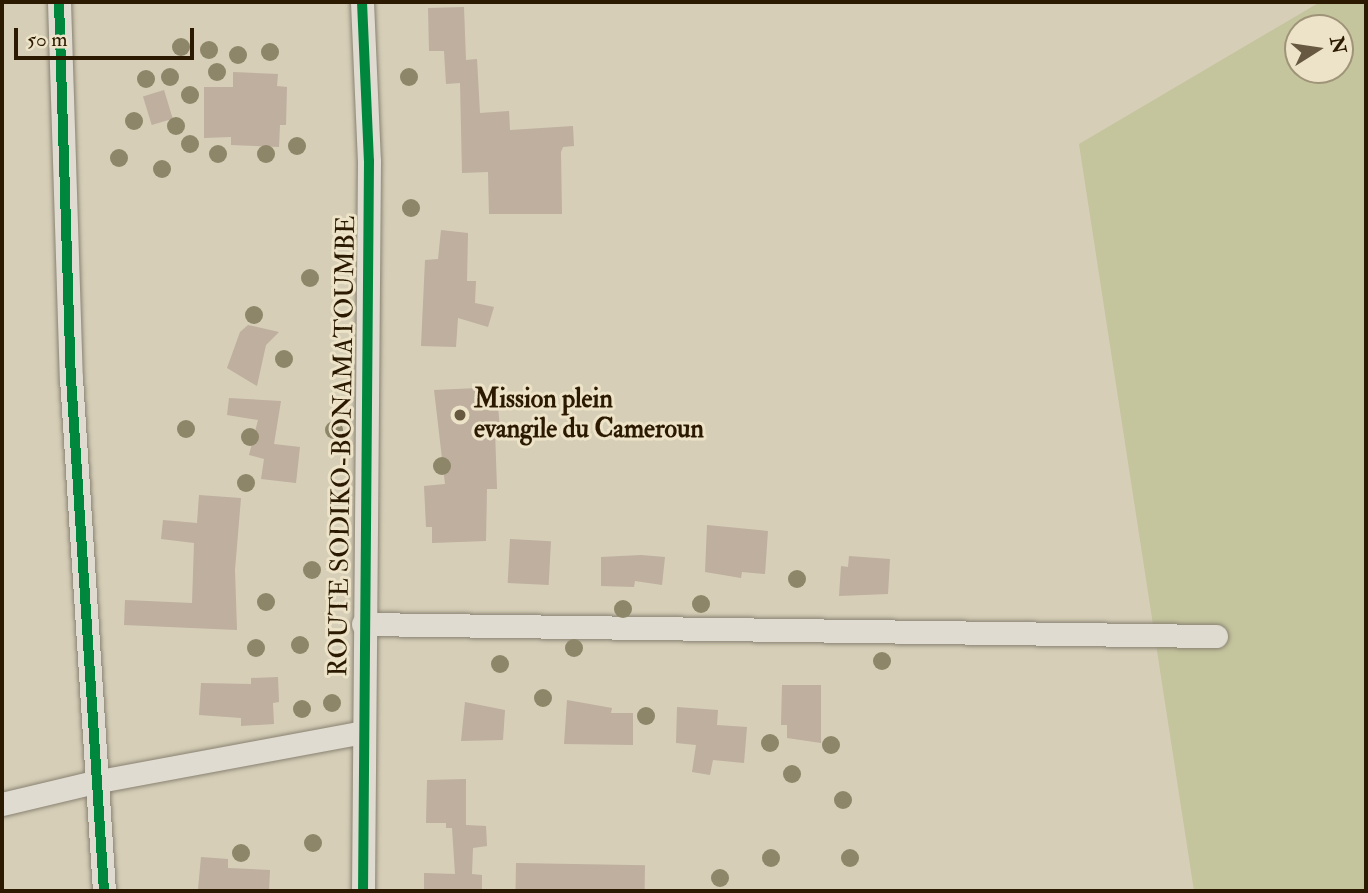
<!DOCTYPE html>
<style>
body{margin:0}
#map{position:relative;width:1368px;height:893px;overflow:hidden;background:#d6ceb7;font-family:"IM FELL Double Pica",serif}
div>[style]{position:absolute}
.green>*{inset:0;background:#c4c49d}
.building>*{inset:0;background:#beaf9f;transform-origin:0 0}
.roads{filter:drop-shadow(0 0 2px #898272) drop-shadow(0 0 2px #898272)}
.minor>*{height:23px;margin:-11.5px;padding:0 11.5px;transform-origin:11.5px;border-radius:11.5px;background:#dfdbd0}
.cycleway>*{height:10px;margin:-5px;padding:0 5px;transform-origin:5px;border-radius:5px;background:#00873e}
.trees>*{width:18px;height:18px;margin:-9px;border-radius:50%;background:#8e8669}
.dots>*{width:19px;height:19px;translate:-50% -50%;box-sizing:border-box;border:4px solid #ede3c8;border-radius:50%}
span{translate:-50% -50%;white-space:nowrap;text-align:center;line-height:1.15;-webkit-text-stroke:6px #ede3c8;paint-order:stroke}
.poi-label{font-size:26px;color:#2b1a01;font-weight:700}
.left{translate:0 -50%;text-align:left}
.street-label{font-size:26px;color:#2b1a01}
.frame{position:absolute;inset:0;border:4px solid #2b1a01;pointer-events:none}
.north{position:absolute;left:1284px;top:14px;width:70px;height:70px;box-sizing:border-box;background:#ede3c8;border:2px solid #9f9378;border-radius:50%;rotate:78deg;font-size:19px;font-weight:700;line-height:28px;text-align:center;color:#2b1a01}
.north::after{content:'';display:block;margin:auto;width:24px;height:32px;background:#675941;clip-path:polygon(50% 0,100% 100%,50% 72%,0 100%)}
.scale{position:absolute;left:14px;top:28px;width:180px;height:32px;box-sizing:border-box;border:4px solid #2b1a01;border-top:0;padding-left:9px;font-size:21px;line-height:24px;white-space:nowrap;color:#2b1a01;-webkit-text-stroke:5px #ede3c8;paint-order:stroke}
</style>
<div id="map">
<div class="green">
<div style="clip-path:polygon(evenodd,1320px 2px,1366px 2px,1366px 891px,1194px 891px,1079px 144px,1320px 2px,1298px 28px,1340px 28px,1340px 70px,1298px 70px,1298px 28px)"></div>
</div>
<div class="building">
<div style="clip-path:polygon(464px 7px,466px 60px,477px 59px,480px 113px,509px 111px,510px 130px,573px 126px,574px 146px,563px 147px,561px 152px,562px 214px,489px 214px,488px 172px,462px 173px,460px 83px,446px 84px,444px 51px,429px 51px,428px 8px)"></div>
<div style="clip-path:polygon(233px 72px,278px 74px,277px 86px,287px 87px,286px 125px,280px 125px,279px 147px,231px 145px,231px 137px,204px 138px,204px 87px,233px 87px)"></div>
<div style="left:164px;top:90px;width:30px;height:22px;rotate:73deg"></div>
<div style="clip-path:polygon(441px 230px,468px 233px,467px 281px,476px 281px,475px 303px,494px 307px,488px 327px,458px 318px,456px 347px,421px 346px,425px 260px,438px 259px)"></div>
<div style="clip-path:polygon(248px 325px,279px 332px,266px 345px,257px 386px,227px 368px,240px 332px)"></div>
<div style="clip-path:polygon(478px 388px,479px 397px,497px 395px,500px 429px,495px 430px,497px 489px,487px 489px,486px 541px,432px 543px,432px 527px,426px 527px,424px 486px,445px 484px,434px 390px)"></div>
<div style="clip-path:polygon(229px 398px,281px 401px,274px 444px,300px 447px,296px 483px,261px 479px,264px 459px,249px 455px,258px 420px,227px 415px)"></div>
<div style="clip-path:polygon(199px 495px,241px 498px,235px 570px,237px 630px,124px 625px,125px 600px,192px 603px,194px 543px,161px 539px,163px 520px,197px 523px)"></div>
<div style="clip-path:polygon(707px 525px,768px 531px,765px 574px,742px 572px,741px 578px,705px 572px)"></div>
<div style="left:510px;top:539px;width:41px;height:44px;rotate:3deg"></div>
<div style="clip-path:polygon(641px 555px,665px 557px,662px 585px,635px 581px,634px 587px,601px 586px,601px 557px)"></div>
<div style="clip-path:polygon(849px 556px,890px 559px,888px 594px,839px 596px,841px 566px,848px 567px)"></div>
<div style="clip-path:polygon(278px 677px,279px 702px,273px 703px,274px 724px,241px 726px,241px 718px,199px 715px,201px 683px,251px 684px,251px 678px)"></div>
<div style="clip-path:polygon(782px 685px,821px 685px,821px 743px,787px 738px,787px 725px,781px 725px)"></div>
<div style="clip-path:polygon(567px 700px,612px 708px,611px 713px,633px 713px,633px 745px,564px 744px)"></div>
<div style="clip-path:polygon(465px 702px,505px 710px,503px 740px,461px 741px)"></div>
<div style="clip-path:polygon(677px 707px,718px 710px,717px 725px,747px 727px,744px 763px,713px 760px,710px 775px,692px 772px,696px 745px,676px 743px)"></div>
<div style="clip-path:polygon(466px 779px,466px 825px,486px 826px,487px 846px,473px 848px,472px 874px,482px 875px,482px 891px,424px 891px,424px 873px,455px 874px,452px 828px,446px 828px,446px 823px,426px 823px,427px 780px)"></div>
<div style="clip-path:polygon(201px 857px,228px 859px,228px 868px,270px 870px,269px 891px,198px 889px)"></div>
<div style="left:516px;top:863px;width:129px;height:28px;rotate:1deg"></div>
</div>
<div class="roads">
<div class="minor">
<div style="left:59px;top:2px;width:376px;rotate:88.2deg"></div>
<div style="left:71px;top:378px;width:514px;rotate:86.32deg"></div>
<div style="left:362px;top:2px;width:159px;rotate:87.5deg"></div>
<div style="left:369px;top:161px;width:730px;rotate:90.47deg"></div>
<div style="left:363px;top:624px;width:853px;rotate:0.81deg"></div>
<div style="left:2px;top:804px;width:95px;rotate:-13.4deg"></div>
<div style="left:94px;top:782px;width:274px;rotate:-10.5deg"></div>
</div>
</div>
<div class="cycleway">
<div style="left:59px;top:2px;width:376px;rotate:88.2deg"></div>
<div style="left:71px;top:378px;width:514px;rotate:86.32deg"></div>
<div style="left:362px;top:2px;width:159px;rotate:87.5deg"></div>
<div style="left:369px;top:161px;width:730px;rotate:90.47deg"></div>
</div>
<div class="trees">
<div style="left:181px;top:47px"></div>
<div style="left:209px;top:50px"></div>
<div style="left:270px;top:52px"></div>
<div style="left:238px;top:55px"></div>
<div style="left:217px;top:72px"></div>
<div style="left:170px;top:77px"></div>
<div style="left:409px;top:77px"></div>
<div style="left:146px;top:79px"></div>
<div style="left:190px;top:95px"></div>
<div style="left:134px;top:121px"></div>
<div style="left:176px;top:126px"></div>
<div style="left:190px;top:144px"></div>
<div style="left:297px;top:146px"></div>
<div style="left:218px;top:154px"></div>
<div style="left:266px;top:154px"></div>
<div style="left:119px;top:158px"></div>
<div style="left:162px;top:169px"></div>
<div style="left:411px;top:208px"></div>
<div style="left:310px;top:278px"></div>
<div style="left:254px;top:315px"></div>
<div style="left:284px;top:359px"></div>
<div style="left:186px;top:429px"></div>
<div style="left:334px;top:430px"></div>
<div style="left:250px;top:437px"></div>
<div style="left:442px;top:466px"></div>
<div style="left:246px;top:483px"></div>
<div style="left:312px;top:570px"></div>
<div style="left:797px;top:579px"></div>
<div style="left:266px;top:602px"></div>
<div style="left:701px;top:604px"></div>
<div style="left:623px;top:609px"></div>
<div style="left:300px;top:645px"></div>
<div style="left:256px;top:648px"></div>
<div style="left:574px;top:648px"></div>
<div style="left:882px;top:661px"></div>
<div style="left:500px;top:664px"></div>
<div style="left:543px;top:698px"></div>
<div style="left:332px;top:703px"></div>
<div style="left:302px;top:709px"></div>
<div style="left:646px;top:716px"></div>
<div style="left:770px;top:743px"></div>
<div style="left:831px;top:745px"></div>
<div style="left:792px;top:774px"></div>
<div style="left:843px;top:800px"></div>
<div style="left:313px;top:843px"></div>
<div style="left:241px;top:853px"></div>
<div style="left:771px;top:858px"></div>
<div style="left:850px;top:858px"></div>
<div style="left:720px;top:878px"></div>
</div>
<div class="dots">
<div style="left:460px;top:415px;background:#675941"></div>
</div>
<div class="poi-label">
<span class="left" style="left:474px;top:415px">Mission plein<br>evangile du Cameroun</span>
</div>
<div class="street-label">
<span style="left:343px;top:446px;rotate:-89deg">ROUTE SODIKO-BONAMATOUMBE</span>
</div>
<div class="frame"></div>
<div class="north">N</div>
<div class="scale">50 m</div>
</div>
